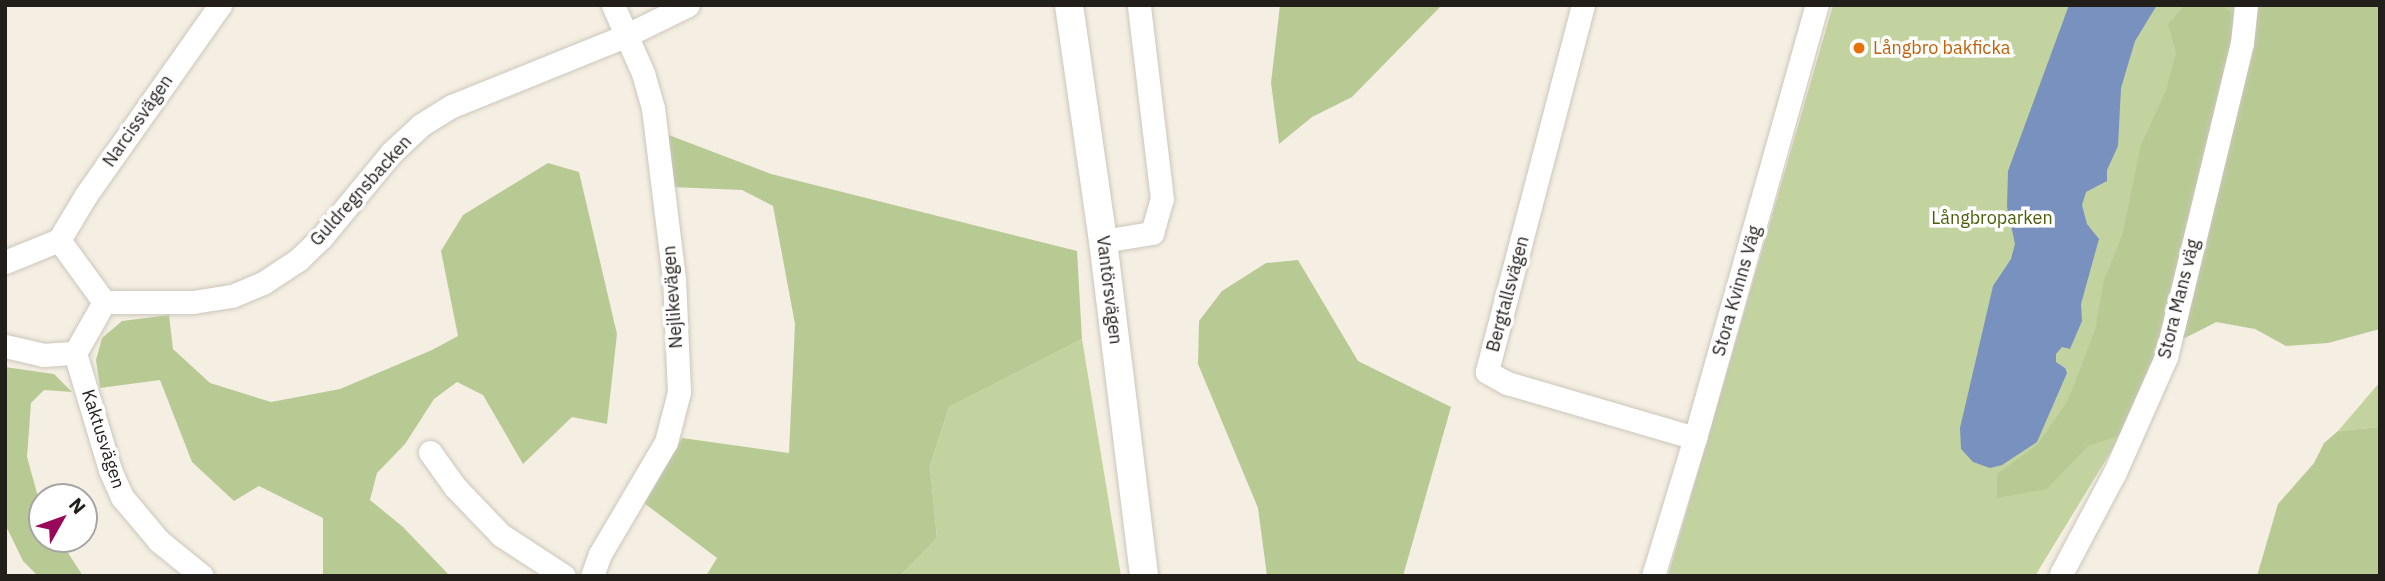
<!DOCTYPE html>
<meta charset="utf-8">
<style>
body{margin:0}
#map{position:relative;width:2385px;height:581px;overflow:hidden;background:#f5efe3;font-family:"IBM Plex Sans",sans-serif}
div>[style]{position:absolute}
.green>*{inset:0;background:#c2d3a0}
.forest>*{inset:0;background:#b8ca94}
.water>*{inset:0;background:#7991bf}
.roads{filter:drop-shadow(0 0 2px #ccc6bb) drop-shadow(0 0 2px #ccc6bb)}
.minor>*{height:23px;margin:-11.5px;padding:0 11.5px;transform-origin:11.5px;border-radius:11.5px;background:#fff}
.tertiary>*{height:28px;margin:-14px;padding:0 14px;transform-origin:14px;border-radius:14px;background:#fff}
.dots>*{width:19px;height:19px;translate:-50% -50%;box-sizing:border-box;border:4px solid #fff;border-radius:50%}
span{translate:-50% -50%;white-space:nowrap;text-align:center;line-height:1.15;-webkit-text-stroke:7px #fff;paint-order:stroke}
.food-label{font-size:18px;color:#c56008}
.left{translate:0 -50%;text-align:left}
.street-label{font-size:18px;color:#221f1b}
.park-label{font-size:18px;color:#4b5f0c}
.frame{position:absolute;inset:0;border:7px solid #221f1b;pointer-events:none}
.north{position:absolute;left:28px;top:483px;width:70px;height:70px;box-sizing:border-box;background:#fff;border:2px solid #a7a5a4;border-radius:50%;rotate:50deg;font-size:19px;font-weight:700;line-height:28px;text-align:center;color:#221f1b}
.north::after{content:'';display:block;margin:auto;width:24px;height:32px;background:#9a0859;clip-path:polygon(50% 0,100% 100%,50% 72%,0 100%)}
</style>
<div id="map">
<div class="green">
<div style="clip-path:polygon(1833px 5px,2311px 5px,2258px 301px,2157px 352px,2121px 435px,2035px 576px,1668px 576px)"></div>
<div style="clip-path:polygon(1082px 339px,1121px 576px,900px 576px,937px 538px,930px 466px,949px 407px)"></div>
<div style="clip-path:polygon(2380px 382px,2380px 427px,2338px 431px)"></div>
</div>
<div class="forest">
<div style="clip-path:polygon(1280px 5px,1442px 5px,1352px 97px,1312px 117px,1279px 144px,1271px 83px)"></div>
<div style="clip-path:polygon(2185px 5px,2222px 5px,2254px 31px,2257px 5px,2380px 5px,2380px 329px,2328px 343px,2286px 346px,2255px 329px,2216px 322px,2157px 352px,2121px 435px,2088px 446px,2047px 489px,1997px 498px,1997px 474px,2038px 444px,2068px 400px,2095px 330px,2104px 280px,2122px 236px,2141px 145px,2165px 93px,2176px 53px,2168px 24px)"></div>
<div style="clip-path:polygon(666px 134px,771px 174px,1077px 251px,1082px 339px,949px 407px,930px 466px,937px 538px,900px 576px,706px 576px,717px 558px,644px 503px,682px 438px,789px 453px,795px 324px,773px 206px,742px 190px,671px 187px)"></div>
<div style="clip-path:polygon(548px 163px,579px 172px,617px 334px,607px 424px,572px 417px,523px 464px,483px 395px,457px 382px,434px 399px,405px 444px,377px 473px,370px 500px,403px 527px,450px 576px,323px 576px,323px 518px,259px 486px,234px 501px,192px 462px,160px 380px,100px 388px,96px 360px,102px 338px,122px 321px,169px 315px,173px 349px,210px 383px,271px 402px,340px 389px,432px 350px,458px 336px,441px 251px,463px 215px)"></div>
<div style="clip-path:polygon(1298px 260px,1358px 361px,1451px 407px,1403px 576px,1267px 576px,1258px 508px,1198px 364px,1199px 321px,1222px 291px,1266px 263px)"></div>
<div style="clip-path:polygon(5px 367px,54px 374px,72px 392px,44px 390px,31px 403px,27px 457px,42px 511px,42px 539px,59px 539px,83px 576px,38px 576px,23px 561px,5px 524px)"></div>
<div style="clip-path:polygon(2380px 427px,2380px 576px,2257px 576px,2278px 504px,2314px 463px,2324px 443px,2338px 431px)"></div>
</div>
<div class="water">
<div style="clip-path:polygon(2069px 5px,2157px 5px,2135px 41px,2121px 88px,2118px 146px,2107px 170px,2107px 181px,2086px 192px,2082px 205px,2087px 224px,2099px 239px,2081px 304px,2082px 321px,2070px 349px,2062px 347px,2056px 354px,2056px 362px,2065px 368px,2067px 373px,2037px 442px,2002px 465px,1990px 468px,1973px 462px,1961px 449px,1960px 428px,1993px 286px,2011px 259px,2015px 244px,2007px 207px,2008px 171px)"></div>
</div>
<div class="roads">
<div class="minor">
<div style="left:1583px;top:5px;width:379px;rotate:104.7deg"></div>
<div style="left:1487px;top:372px;width:23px;rotate:29deg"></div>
<div style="left:1507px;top:383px;width:196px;rotate:16.3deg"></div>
<div style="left:59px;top:240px;width:52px;rotate:-59deg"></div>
<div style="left:86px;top:195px;width:232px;rotate:-54.8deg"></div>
<div style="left:59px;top:240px;width:77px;rotate:54deg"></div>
<div style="left:1103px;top:241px;width:50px;rotate:-9.3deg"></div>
<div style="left:1152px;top:233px;width:35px;rotate:-74deg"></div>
<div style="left:1162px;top:199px;width:195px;rotate:-96.8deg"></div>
<div style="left:5px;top:262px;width:58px;rotate:-22.2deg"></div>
<div style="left:104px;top:302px;width:89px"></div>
<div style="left:193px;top:302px;width:39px;rotate:-9deg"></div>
<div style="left:232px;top:296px;width:34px;rotate:-23deg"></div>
<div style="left:263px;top:283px;width:42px;rotate:-33.3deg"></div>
<div style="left:298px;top:260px;width:32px;rotate:-44deg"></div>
<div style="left:321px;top:238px;width:110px;rotate:-50.5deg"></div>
<div style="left:391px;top:153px;width:41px;rotate:-43deg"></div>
<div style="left:421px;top:125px;width:36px;rotate:-32deg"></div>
<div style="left:452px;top:106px;width:187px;rotate:-22deg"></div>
<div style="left:625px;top:36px;width:70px;rotate:-26.2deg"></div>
<div style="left:5px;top:346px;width:39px;rotate:13deg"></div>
<div style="left:43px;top:355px;width:32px;rotate:-4deg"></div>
<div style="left:75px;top:353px;width:122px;rotate:73.3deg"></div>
<div style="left:110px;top:470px;width:30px;rotate:66deg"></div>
<div style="left:122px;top:497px;width:57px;rotate:49.9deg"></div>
<div style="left:159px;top:541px;width:55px;rotate:39.1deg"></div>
<div style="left:75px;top:353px;width:59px;rotate:-60.4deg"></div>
<div style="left:430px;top:452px;width:43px;rotate:54.5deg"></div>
<div style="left:455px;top:487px;width:66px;rotate:46.2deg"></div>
<div style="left:501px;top:535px;width:75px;rotate:33.1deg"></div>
<div style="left:2061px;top:574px;width:115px;rotate:-62.1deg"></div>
<div style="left:2115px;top:472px;width:126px;rotate:-66.1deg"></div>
<div style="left:2166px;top:357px;width:323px;rotate:-76.4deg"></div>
<div style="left:2242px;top:43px;width:38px;rotate:-84deg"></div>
<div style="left:592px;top:576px;width:23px;rotate:-70deg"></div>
<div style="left:600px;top:554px;width:130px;rotate:-59.5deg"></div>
<div style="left:666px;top:442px;width:52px;rotate:-75.4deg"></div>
<div style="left:679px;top:392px;width:113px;rotate:-92.5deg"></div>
<div style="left:674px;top:279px;width:172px;rotate:-97deg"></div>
<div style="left:653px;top:108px;width:36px;rotate:-106deg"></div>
<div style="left:643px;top:73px;width:74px;rotate:-113.8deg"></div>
<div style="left:1653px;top:576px;width:144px;rotate:-73.1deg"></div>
<div style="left:1695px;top:438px;width:450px;rotate:-74.3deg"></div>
</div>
<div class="tertiary">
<div style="left:1069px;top:5px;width:238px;rotate:81.8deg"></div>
<div style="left:1103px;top:241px;width:337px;rotate:83deg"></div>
</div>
</div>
<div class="dots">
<div style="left:1859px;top:48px;background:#e8710a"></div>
</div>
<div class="food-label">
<span class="left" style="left:1873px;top:48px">Långbro bakficka</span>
</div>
<div class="street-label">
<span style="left:138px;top:121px;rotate:-55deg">Narcissvägen</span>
<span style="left:361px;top:191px;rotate:-48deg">Guldregnsbacken</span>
<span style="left:1109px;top:290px;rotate:83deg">Vantörsvägen</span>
<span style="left:1737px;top:291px;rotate:-74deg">Stora Kvinns Väg</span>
<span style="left:1508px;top:294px;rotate:-75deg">Bergtallsvägen</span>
<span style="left:673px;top:297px;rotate:-94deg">Nejlikevägen</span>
<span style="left:2179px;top:299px;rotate:-76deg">Stora Mans väg</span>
<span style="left:103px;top:439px;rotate:72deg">Kaktusvägen</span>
</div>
<div class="park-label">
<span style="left:1992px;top:218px">Långbroparken</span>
</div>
<div class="frame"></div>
<div class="north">N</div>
</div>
